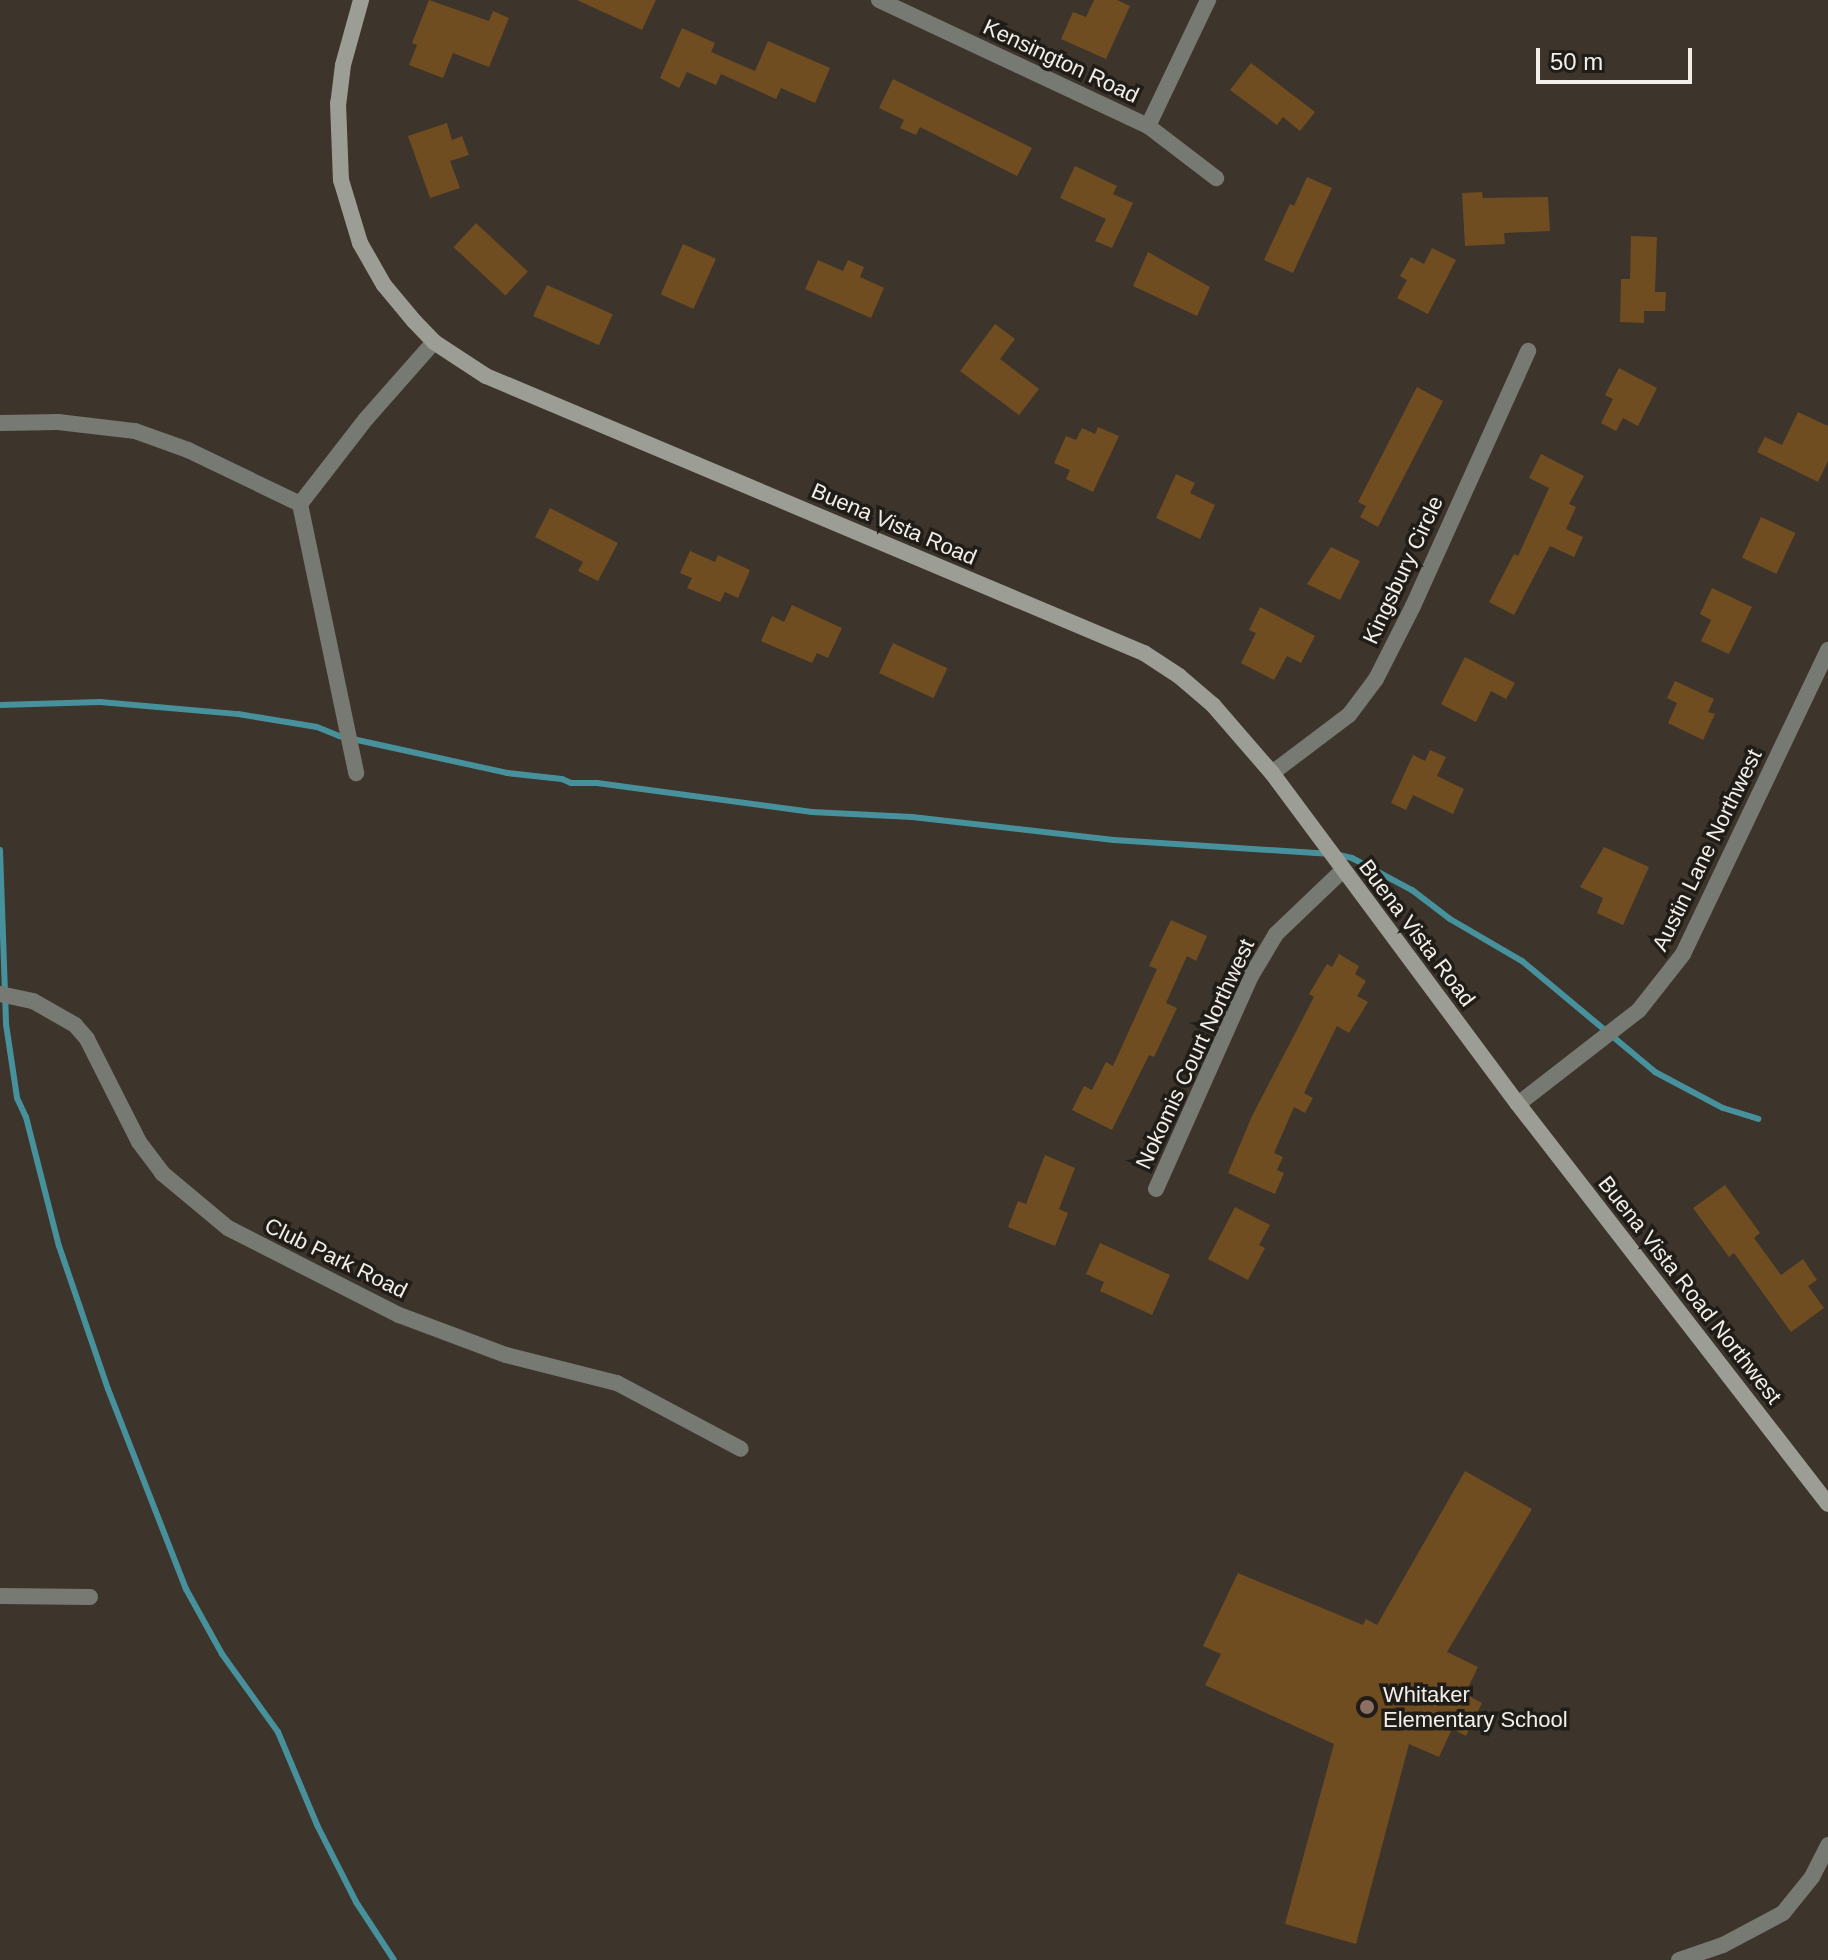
<!DOCTYPE html>
<style>
body{margin:0}
#map{position:relative;width:1828px;height:1960px;overflow:hidden;background:#3d342b;font-family:Arial,sans-serif}
div>[style]{position:absolute}
.stream>*{height:6px;margin:-3px;padding:0 3px;transform-origin:3px;border-radius:3px;background:#47919c}
.building>*{inset:0;background:#704c21;transform-origin:0 0}
.street>*{height:16px;margin:-8px;padding:0 8px;transform-origin:8px;border-radius:8px;background:#777973}
.secondary>*{height:16px;margin:-8px;padding:0 8px;transform-origin:8px;border-radius:8px;background:#9c9e95}
.dots>*{width:22px;height:22px;translate:-50% -50%;box-sizing:border-box;border:4px solid #201d18;border-radius:50%}
span{translate:-50% -50%;white-space:nowrap;text-align:center;line-height:1.15;-webkit-text-stroke:7px #201d18;paint-order:stroke}
.street-label{font-size:22px;color:#f3eee8}
.poi-label{font-size:22px;color:#f3eee8}
.left{translate:0 -50%;text-align:left}
.scale{position:absolute;left:1536px;top:48px;width:156px;height:36px;box-sizing:border-box;border:4px solid #f3eee8;border-top:0;padding-left:10px;font-size:24px;line-height:28px;white-space:nowrap;color:#f3eee8;-webkit-text-stroke:6px #201d18;paint-order:stroke}
</style>
<div id="map">
<div class="stream">
<div style="left:0;top:705px;width:100px;rotate:-1.7deg"></div>
<div style="left:100px;top:702px;width:139px;rotate:5deg"></div>
<div style="left:238px;top:714px;width:80px;rotate:9.3deg"></div>
<div style="left:317px;top:727px;width:24px;rotate:22deg"></div>
<div style="left:339px;top:736px;width:172px;rotate:12.4deg"></div>
<div style="left:507px;top:773px;width:55px;rotate:6.2deg"></div>
<div style="left:562px;top:779px;width:10px;rotate:24deg"></div>
<div style="left:571px;top:783px;width:26px"></div>
<div style="left:597px;top:783px;width:217px;rotate:7.7deg"></div>
<div style="left:812px;top:812px;width:100px;rotate:2.9deg"></div>
<div style="left:912px;top:817px;width:203px;rotate:6.5deg"></div>
<div style="left:1114px;top:840px;width:214px;rotate:3.7deg"></div>
<div style="left:0;top:850px;width:174px;rotate:88deg"></div>
<div style="left:6px;top:1024px;width:75px;rotate:81.5deg"></div>
<div style="left:17px;top:1098px;width:21px;rotate:65deg"></div>
<div style="left:26px;top:1117px;width:133px;rotate:75.7deg"></div>
<div style="left:59px;top:1246px;width:151px;rotate:71.1deg"></div>
<div style="left:108px;top:1389px;width:215px;rotate:68.7deg"></div>
<div style="left:186px;top:1589px;width:74px;rotate:61deg"></div>
<div style="left:222px;top:1654px;width:96px;rotate:54.3deg"></div>
<div style="left:278px;top:1732px;width:101px;rotate:67.2deg"></div>
<div style="left:317px;top:1825px;width:86px;rotate:63.1deg"></div>
<div style="left:356px;top:1902px;width:69px;rotate:56.8deg"></div>
<div style="left:1339px;top:855px;width:13px;rotate:13deg"></div>
<div style="left:1352px;top:858px;width:68px;rotate:28.1deg"></div>
<div style="left:1412px;top:890px;width:48px;rotate:37.3deg"></div>
<div style="left:1450px;top:919px;width:83px;rotate:30.3deg"></div>
<div style="left:1522px;top:961px;width:173px;rotate:39.8deg"></div>
<div style="left:1655px;top:1072px;width:77px;rotate:27.9deg"></div>
<div style="left:1723px;top:1108px;width:37px;rotate:17deg"></div>
</div>
<div class="building">
<div style="clip-path:polygon(429px 0,489px 21px,493px 11px,509px 18px,489px 67px,453px 53px,443px 78px,409px 65px,417px 45px,412px 43px)"></div>
<div style="clip-path:polygon(577px 0,656px 0,642px 30px)"></div>
<div style="clip-path:polygon(1094px 0,1117px 0,1130px 6px,1106px 59px,1061px 39px,1073px 12px,1086px 17px)"></div>
<div style="clip-path:polygon(682px 28px,715px 43px,711px 52px,755px 71px,768px 41px,830px 68px,815px 103px,781px 88px,776px 99px,721px 74px,716px 85px,687px 72px,679px 88px,660px 78px)"></div>
<div style="clip-path:polygon(1251px 63px,1315px 112px,1300px 131px,1283px 117px,1277px 125px,1230px 90px)"></div>
<div style="clip-path:polygon(893px 79px,1032px 148px,1017px 176px,920px 127px,916px 135px,900px 128px,904px 120px,879px 108px)"></div>
<div style="clip-path:polygon(447px 123px,452px 140px,462px 136px,469px 155px,450px 161px,460px 188px,430px 198px,408px 136px)"></div>
<div style="clip-path:polygon(1075px 166px,1117px 186px,1113px 194px,1133px 203px,1112px 248px,1095px 241px,1106px 219px,1060px 198px)"></div>
<div style="clip-path:polygon(1307px 177px,1332px 188px,1293px 273px,1264px 260px,1290px 204px,1294px 206px)"></div>
<div style="clip-path:polygon(1482px 192px,1483px 198px,1548px 197px,1550px 231px,1504px 233px,1505px 244px,1465px 246px,1462px 193px)"></div>
<div style="left:476px;top:223px;width:71px;height:33px;rotate:43deg"></div>
<div style="clip-path:polygon(1631px 236px,1657px 237px,1655px 292px,1666px 292px,1665px 311px,1644px 311px,1644px 323px,1620px 322px,1621px 279px,1630px 279px)"></div>
<div style="left:683px;top:244px;width:36px;height:55px;rotate:24deg"></div>
<div style="clip-path:polygon(1432px 248px,1456px 260px,1428px 314px,1397px 298px,1407px 280px,1400px 276px,1411px 257px,1424px 264px)"></div>
<div style="clip-path:polygon(1148px 252px,1210px 287px,1197px 316px,1133px 286px)"></div>
<div style="clip-path:polygon(818px 260px,843px 271px,848px 260px,864px 267px,860px 277px,884px 288px,871px 318px,805px 289px)"></div>
<div style="left:547px;top:285px;width:72px;height:34px;rotate:24deg"></div>
<div style="clip-path:polygon(995px 324px,1015px 339px,1000px 359px,1039px 389px,1019px 415px,960px 371px)"></div>
<div style="clip-path:polygon(1619px 368px,1657px 388px,1638px 426px,1623px 418px,1616px 431px,1601px 423px,1613px 399px,1605px 395px)"></div>
<div style="clip-path:polygon(1417px 387px,1443px 401px,1378px 527px,1360px 517px,1366px 506px,1358px 502px)"></div>
<div style="clip-path:polygon(1798px 412px,1828px 426px,1828px 461px,1818px 482px,1757px 452px,1765px 437px,1782px 445px)"></div>
<div style="clip-path:polygon(1098px 427px,1119px 436px,1093px 492px,1066px 479px,1070px 470px,1054px 463px,1066px 436px,1076px 440px,1082px 428px,1095px 434px)"></div>
<div style="clip-path:polygon(1541px 454px,1584px 476px,1569px 504px,1576px 507px,1566px 529px,1583px 537px,1574px 557px,1550px 546px,1514px 615px,1489px 602px,1514px 554px,1518px 556px,1549px 488px,1529px 478px)"></div>
<div style="clip-path:polygon(1176px 474px,1195px 483px,1190px 493px,1215px 505px,1200px 539px,1156px 518px)"></div>
<div style="clip-path:polygon(550px 508px,618px 543px,598px 581px,578px 571px,583px 562px,535px 537px)"></div>
<div style="left:1761px;top:517px;width:38px;height:45px;rotate:25deg"></div>
<div style="clip-path:polygon(1331px 547px,1360px 561px,1340px 600px,1307px 584px)"></div>
<div style="clip-path:polygon(690px 551px,715px 562px,718px 555px,750px 570px,738px 598px,725px 592px,720px 602px,687px 588px,692px 578px,680px 573px)"></div>
<div style="clip-path:polygon(1712px 588px,1752px 607px,1729px 654px,1701px 641px,1711px 620px,1700px 614px)"></div>
<div style="clip-path:polygon(792px 605px,842px 628px,828px 658px,817px 653px,812px 663px,761px 641px,772px 616px,784px 622px)"></div>
<div style="clip-path:polygon(1260px 607px,1315px 636px,1301px 663px,1287px 656px,1274px 680px,1241px 663px,1256px 633px,1249px 630px)"></div>
<div style="left:893px;top:643px;width:60px;height:33px;rotate:25deg"></div>
<div style="clip-path:polygon(1465px 657px,1515px 683px,1506px 699px,1491px 691px,1476px 722px,1441px 704px)"></div>
<div style="clip-path:polygon(1675px 681px,1714px 699px,1708px 712px,1715px 714px,1703px 740px,1668px 723px,1677px 703px,1667px 698px)"></div>
<div style="clip-path:polygon(1430px 750px,1446px 757px,1437px 776px,1464px 789px,1453px 814px,1413px 795px,1406px 810px,1391px 803px,1413px 755px,1425px 761px)"></div>
<div style="clip-path:polygon(1604px 847px,1649px 867px,1623px 925px,1597px 913px,1603px 898px,1580px 887px)"></div>
<div style="clip-path:polygon(1171px 920px,1207px 936px,1196px 961px,1187px 956px,1166px 1003px,1177px 1008px,1154px 1057px,1149px 1055px,1112px 1130px,1072px 1110px,1084px 1086px,1092px 1090px,1106px 1062px,1113px 1066px,1157px 969px,1149px 966px)"></div>
<div style="clip-path:polygon(1339px 954px,1359px 966px,1355px 974px,1366px 981px,1357px 996px,1368px 1002px,1349px 1033px,1337px 1026px,1304px 1093px,1313px 1098px,1305px 1113px,1294px 1107px,1274px 1153px,1283px 1157px,1277px 1170px,1284px 1173px,1275px 1194px,1228px 1173px,1252px 1116px,1314px 997px,1309px 994px,1327px 964px,1332px 967px)"></div>
<div style="clip-path:polygon(1045px 1155px,1075px 1168px,1059px 1209px,1068px 1213px,1055px 1246px,1008px 1227px,1018px 1201px,1026px 1204px)"></div>
<div style="clip-path:polygon(1725px 1185px,1760px 1233px,1754px 1238px,1781px 1275px,1803px 1259px,1817px 1280px,1808px 1286px,1824px 1308px,1791px 1332px,1734px 1253px,1729px 1257px,1693px 1208px)"></div>
<div style="clip-path:polygon(1235px 1207px,1270px 1225px,1259px 1245px,1265px 1248px,1248px 1280px,1208px 1259px)"></div>
<div style="clip-path:polygon(1100px 1243px,1170px 1275px,1152px 1315px,1100px 1291px,1104px 1282px,1086px 1274px)"></div>
<div style="clip-path:polygon(1465px 1471px,1532px 1509px,1447px 1652px,1478px 1667px,1465px 1694px,1482px 1703px,1466px 1736px,1452px 1729px,1439px 1757px,1409px 1744px,1356px 1944px,1285px 1924px,1334px 1744px,1205px 1685px,1221px 1654px,1203px 1646px,1238px 1573px,1363px 1625px,1366px 1619px,1377px 1625px)"></div>
</div>
<div class="street">
<div style="left:879px;top:0;width:297px;rotate:25.1deg"></div>
<div style="left:1148px;top:126px;width:86px;rotate:37.4deg"></div>
<div style="left:1148px;top:126px;width:140px;rotate:-64.5deg"></div>
<div style="left:0;top:423px;width:58px;rotate:-1deg"></div>
<div style="left:58px;top:422px;width:78px;rotate:6.7deg"></div>
<div style="left:135px;top:431px;width:56px;rotate:19.7deg"></div>
<div style="left:188px;top:450px;width:124px;rotate:25.7deg"></div>
<div style="left:300px;top:504px;width:275px;rotate:78.2deg"></div>
<div style="left:300px;top:504px;width:108px;rotate:-52.2deg"></div>
<div style="left:366px;top:419px;width:103px;rotate:-48.6deg"></div>
<div style="left:1272px;top:773px;width:96px;rotate:-37deg"></div>
<div style="left:1349px;top:715px;width:45px;rotate:-53.1deg"></div>
<div style="left:1376px;top:679px;width:82px;rotate:-63.1deg"></div>
<div style="left:1413px;top:606px;width:280px;rotate:-65.7deg"></div>
<div style="left:0;top:994px;width:34px;rotate:12deg"></div>
<div style="left:33px;top:1001px;width:48px;rotate:29.7deg"></div>
<div style="left:75px;top:1025px;width:18px;rotate:49deg"></div>
<div style="left:87px;top:1039px;width:115px;rotate:63.2deg"></div>
<div style="left:139px;top:1142px;width:39px;rotate:53deg"></div>
<div style="left:162px;top:1173px;width:86px;rotate:39.8deg"></div>
<div style="left:228px;top:1228px;width:192px;rotate:27deg"></div>
<div style="left:399px;top:1315px;width:114px;rotate:20.5deg"></div>
<div style="left:506px;top:1355px;width:114px;rotate:14.2deg"></div>
<div style="left:617px;top:1383px;width:140px;rotate:28deg"></div>
<div style="left:1518px;top:1104px;width:153px;rotate:-37.8deg"></div>
<div style="left:1639px;top:1010px;width:71px;rotate:-51.8deg"></div>
<div style="left:1683px;top:954px;width:337px;rotate:-64.5deg"></div>
<div style="left:1156px;top:1189px;width:233px;rotate:-66deg"></div>
<div style="left:1251px;top:976px;width:49px;rotate:-59.2deg"></div>
<div style="left:1276px;top:934px;width:93px;rotate:-43.7deg"></div>
<div style="left:0;top:1596px;width:90px;rotate:0.6deg"></div>
<div style="left:1679px;top:1960px;width:46px;rotate:-18.8deg"></div>
<div style="left:1723px;top:1945px;width:68px;rotate:-28.1deg"></div>
<div style="left:1783px;top:1913px;width:46px;rotate:-51.1deg"></div>
<div style="left:1812px;top:1877px;width:36px;rotate:-63deg"></div>
</div>
<div class="secondary">
<div style="left:361px;top:0;width:67px;rotate:105.5deg"></div>
<div style="left:343px;top:65px;width:38px;rotate:97deg"></div>
<div style="left:338px;top:103px;width:77px;rotate:87.8deg"></div>
<div style="left:341px;top:180px;width:66px;rotate:73.2deg"></div>
<div style="left:360px;top:243px;width:48px;rotate:60.3deg"></div>
<div style="left:384px;top:285px;width:47px;rotate:50.2deg"></div>
<div style="left:414px;top:321px;width:29px;rotate:46deg"></div>
<div style="left:434px;top:342px;width:62px;rotate:33.2deg"></div>
<div style="left:486px;top:376px;width:714px;rotate:22.83deg"></div>
<div style="left:1144px;top:653px;width:42px;rotate:33.3deg"></div>
<div style="left:1179px;top:676px;width:45px;rotate:40.5deg"></div>
<div style="left:1213px;top:705px;width:90px;rotate:49.1deg"></div>
<div style="left:1272px;top:773px;width:412px;rotate:53.4deg"></div>
<div style="left:1518px;top:1104px;width:506px;rotate:52.22deg"></div>
</div>
<div class="dots">
<div style="left:1367px;top:1707px;background:#8d6e63"></div>
</div>
<div class="street-label">
<span style="left:1061px;top:61px;rotate:25deg">Kensington Road</span>
<span style="left:894px;top:524px;rotate:23deg">Buena Vista Road</span>
<span style="left:1403px;top:570px;rotate:-65deg">Kingsbury Circle</span>
<span style="left:1707px;top:850px;rotate:-64deg">Austin Lane Northwest</span>
<span style="left:1417px;top:933px;rotate:53deg">Buena Vista Road</span>
<span style="left:1195px;top:1054px;rotate:-65deg">Nokomis Court Northwest</span>
<span style="left:336px;top:1258px;rotate:26deg">Club Park Road</span>
<span style="left:1690px;top:1290px;rotate:52deg">Buena Vista Road Northwest</span>
</div>
<div class="poi-label">
<span class="left" style="left:1383px;top:1707px">Whitaker<br>Elementary School</span>
</div>
<div class="scale">50 m</div>
</div>
